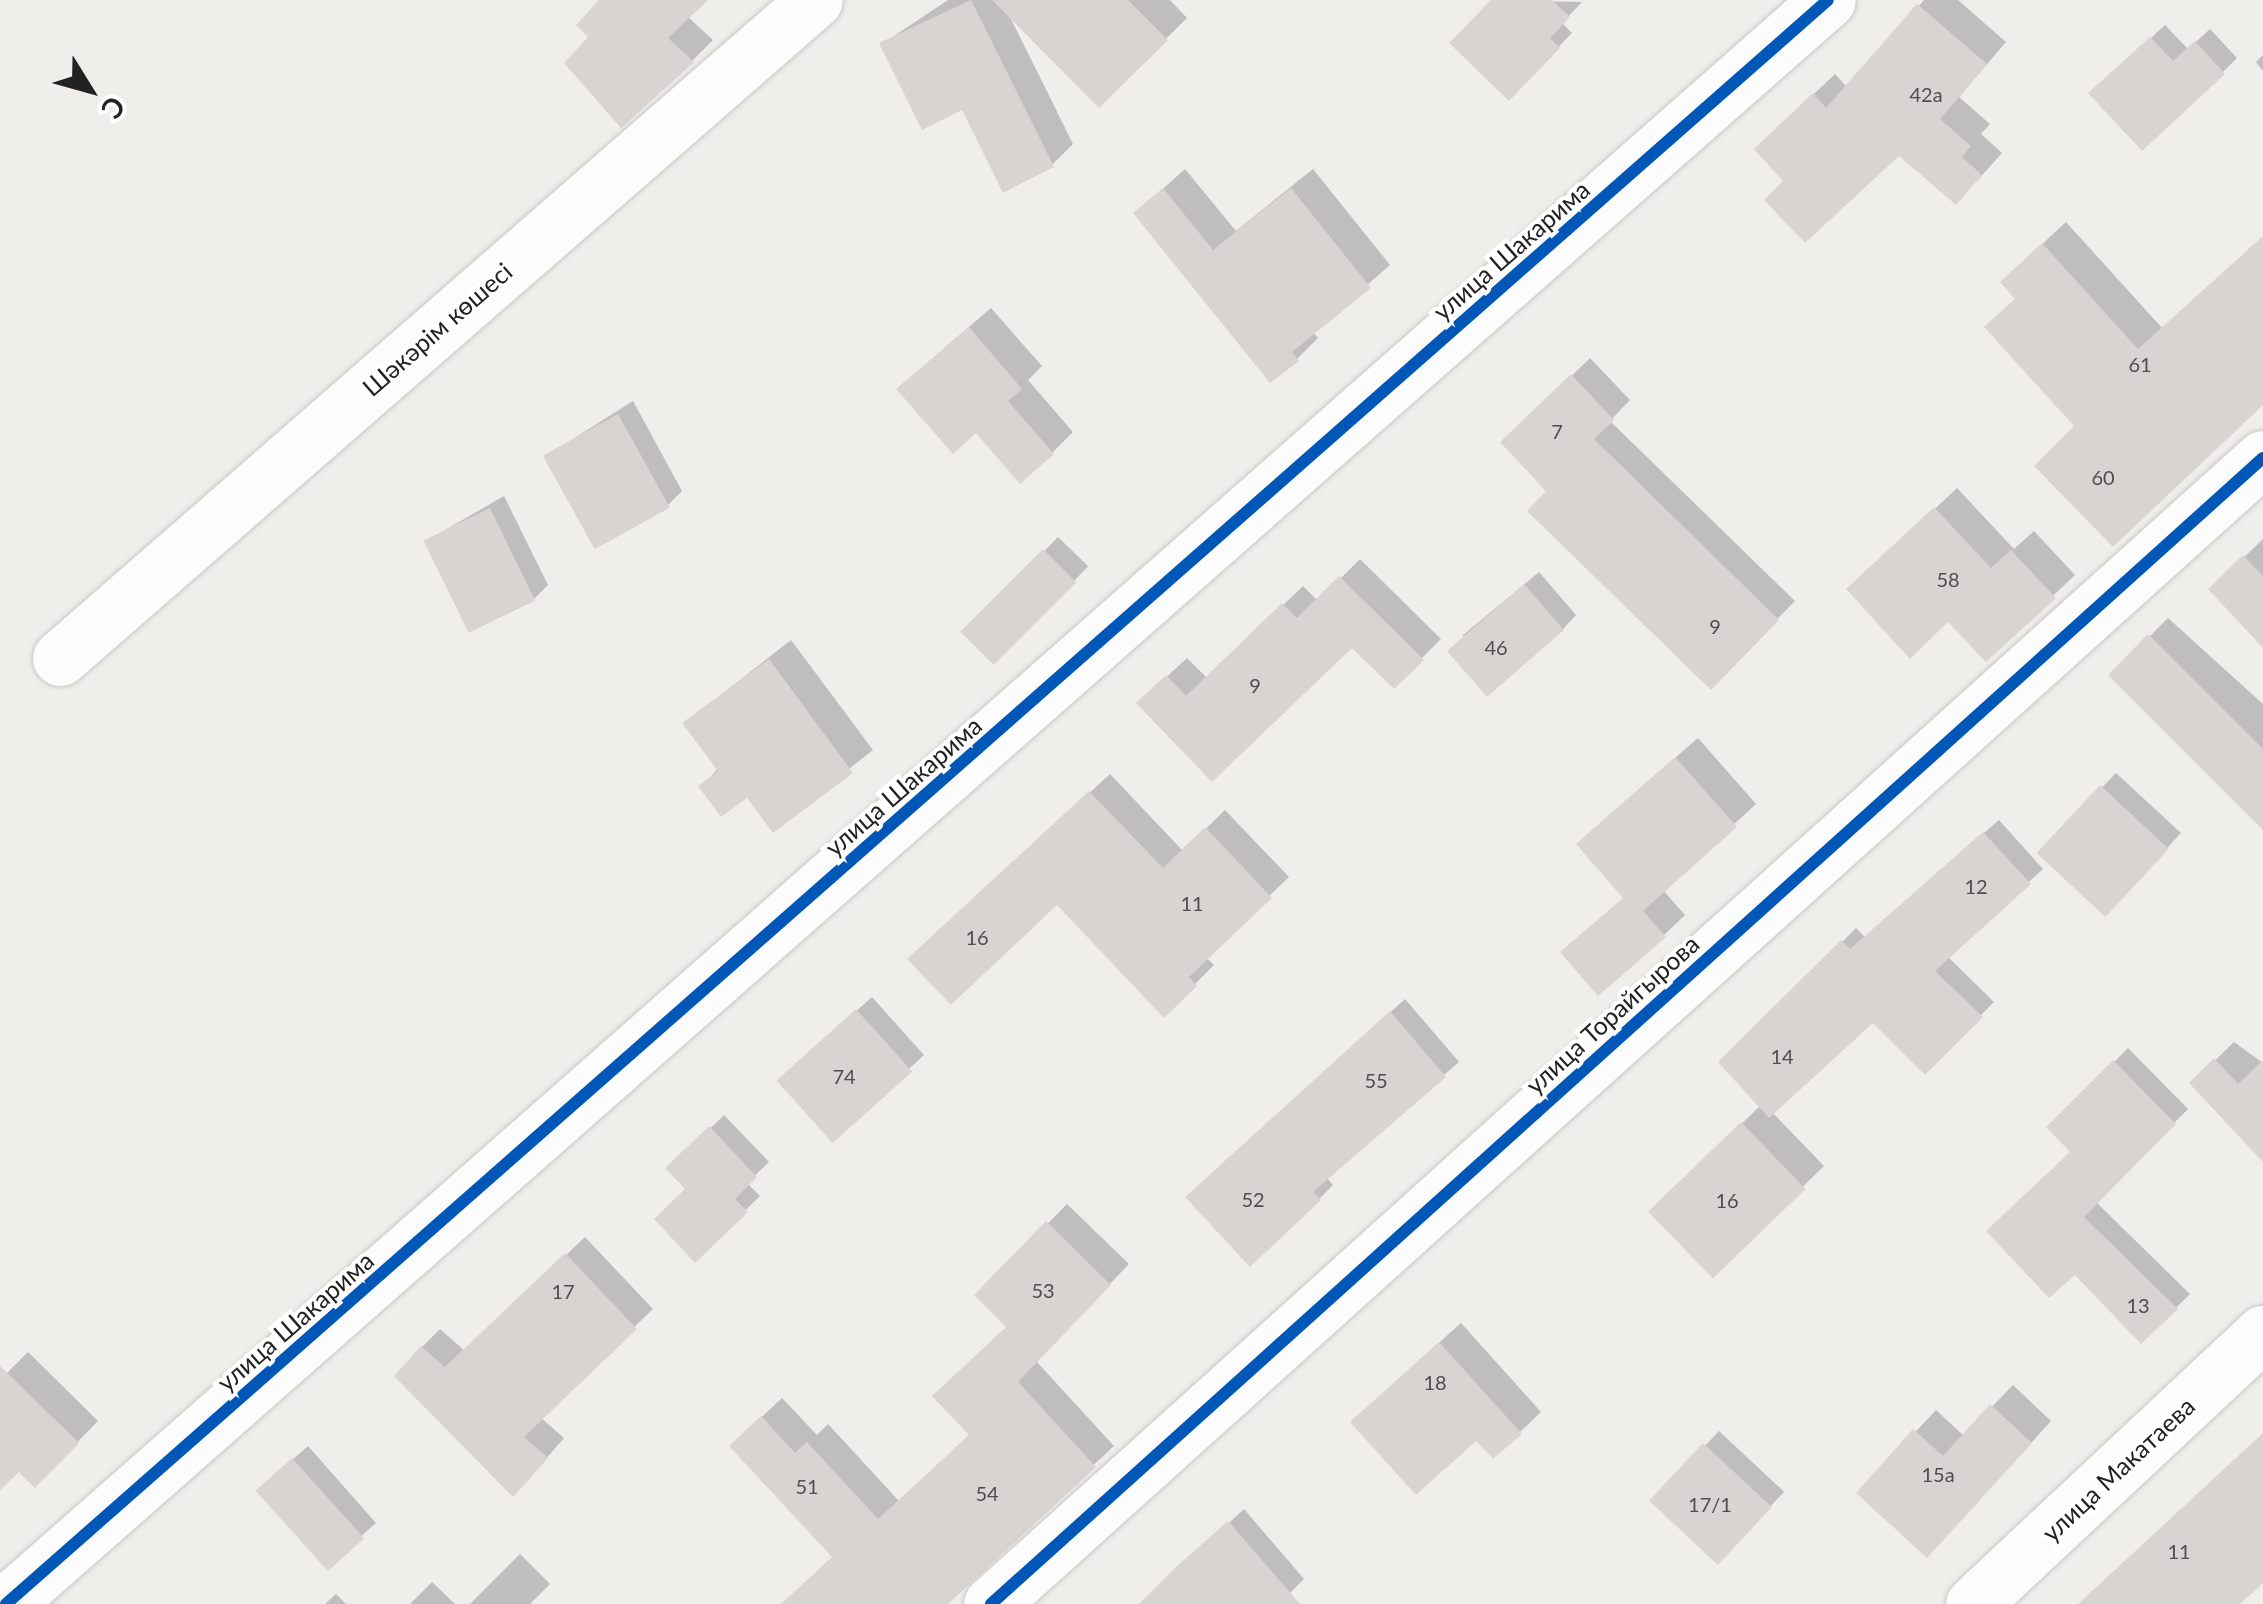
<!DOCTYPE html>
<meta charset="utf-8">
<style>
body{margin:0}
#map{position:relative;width:2263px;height:1604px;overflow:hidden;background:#f0eeeb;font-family:Lato,sans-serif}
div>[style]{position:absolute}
.shadow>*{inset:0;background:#0003;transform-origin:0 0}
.building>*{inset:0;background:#d7d4d2;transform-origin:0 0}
.roads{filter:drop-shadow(0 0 2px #c9c8c7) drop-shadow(0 0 2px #c9c8c7)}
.street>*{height:55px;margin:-27.5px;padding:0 27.5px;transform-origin:27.5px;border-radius:27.5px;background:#fdfcfc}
.cycleway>*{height:12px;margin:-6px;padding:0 6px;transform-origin:6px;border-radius:6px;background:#0057b8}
span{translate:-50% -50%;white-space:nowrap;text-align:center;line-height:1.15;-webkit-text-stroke:8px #fff;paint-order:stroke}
.number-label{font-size:20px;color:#4f4e4e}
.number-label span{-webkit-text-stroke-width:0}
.street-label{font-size:25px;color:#222}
.north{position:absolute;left:40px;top:40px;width:100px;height:100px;-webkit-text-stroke:8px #fff;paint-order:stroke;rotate:127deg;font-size:28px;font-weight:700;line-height:40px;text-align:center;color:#222}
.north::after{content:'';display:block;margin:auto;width:35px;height:45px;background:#222;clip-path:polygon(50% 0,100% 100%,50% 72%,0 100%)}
</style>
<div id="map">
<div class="shadow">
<div style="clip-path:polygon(602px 0,704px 0,687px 16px,713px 40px,692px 61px,592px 37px)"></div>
<div style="clip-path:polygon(948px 0,1170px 0,1187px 18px,1099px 105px,1009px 15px,1073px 144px,1052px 165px,882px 44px)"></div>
<div style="clip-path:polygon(1495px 0,1582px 2px,1562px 23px,1572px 33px,1509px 98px)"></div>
<div style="clip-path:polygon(1924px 0,1958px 0,2006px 42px,1959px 97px,1990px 124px,1981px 134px,2002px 153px,1977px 181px,1899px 153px,1787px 181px,1778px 128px,1835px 74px,1847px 87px)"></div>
<div style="clip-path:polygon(2165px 25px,2188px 49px,2210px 29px,2237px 58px,2223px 72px,2106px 80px)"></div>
<div style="clip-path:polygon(2263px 55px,2263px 71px,2256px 62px)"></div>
<div style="clip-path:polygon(1185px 169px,1236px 231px,1313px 169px,1390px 265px,1313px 332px,1318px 338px,1297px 359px,1136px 213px)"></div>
<div style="clip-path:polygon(2066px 222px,2162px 328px,2263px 237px,2263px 403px,2077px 426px,2018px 298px,2026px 259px)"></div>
<div style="clip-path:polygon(991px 308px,1042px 366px,1028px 380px,1073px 432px,1052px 453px,920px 369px)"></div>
<div style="clip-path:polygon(1590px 358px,1630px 400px,1610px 421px,1795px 601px,1711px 686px,1504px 442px)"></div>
<div style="clip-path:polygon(633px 401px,682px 491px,668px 505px,546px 456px)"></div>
<div style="clip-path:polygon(1957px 488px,2014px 549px,2034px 531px,2075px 575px,1986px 659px,1949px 619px,1871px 569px)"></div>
<div style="clip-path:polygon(504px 496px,548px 585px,534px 599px,426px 541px)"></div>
<div style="left:1058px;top:537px;width:42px;height:134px;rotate:44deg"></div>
<div style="clip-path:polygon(2263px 539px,2263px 644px,2211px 589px)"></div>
<div style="clip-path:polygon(1360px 559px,1441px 639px,1394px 686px,1352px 644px,1212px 779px,1159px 684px,1187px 658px,1207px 678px,1303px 586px,1318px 601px)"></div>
<div style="clip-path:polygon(1539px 572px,1576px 615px,1563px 629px,1462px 636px)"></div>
<div style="clip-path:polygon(2168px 618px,2263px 704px,2263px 819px,2111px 675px)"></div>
<div style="clip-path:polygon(791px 640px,873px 750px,773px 829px,748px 795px,701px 786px,719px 768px,685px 723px)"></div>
<div style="clip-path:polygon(1698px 738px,1756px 804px,1663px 890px,1685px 915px,1664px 935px,1625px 896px,1600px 823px)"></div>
<div style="clip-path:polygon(2116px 773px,2181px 833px,2119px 900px,2040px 853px)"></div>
<div style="clip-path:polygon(1110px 774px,1183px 851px,1225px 810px,1289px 877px,1206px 957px,1214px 965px,1165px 1014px,1058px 902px,929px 940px)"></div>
<div style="clip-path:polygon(1999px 820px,2043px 869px,1947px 956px,1994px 1002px,1925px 1071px,1873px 1019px,1772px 1112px,1824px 1166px,1712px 1275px,1652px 1211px,1761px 1105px,1722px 1062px,1856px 928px,1865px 937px)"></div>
<div style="clip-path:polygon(872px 997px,924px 1055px,833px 1139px,794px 1067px)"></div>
<div style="clip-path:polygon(1405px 999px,1459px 1062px,1326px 1177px,1333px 1185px,1319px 1199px,1202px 1183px)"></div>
<div style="clip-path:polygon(2234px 1042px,2263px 1063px,2263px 1159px,2192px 1083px)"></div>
<div style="clip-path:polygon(2128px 1048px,2188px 1109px,2096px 1202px,2190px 1294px,2142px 1341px,2075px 1271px,2073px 1152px,2049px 1127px)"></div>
<div style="clip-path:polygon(724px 1115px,769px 1162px,747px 1183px,760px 1196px,695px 1259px,688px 1189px,669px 1169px)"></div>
<div style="clip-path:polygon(1067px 1204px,1129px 1264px,1036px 1361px,1114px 1446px,944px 1604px,783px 1604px,835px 1556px,752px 1426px,782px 1398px,817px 1435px,828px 1424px,899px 1501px,972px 1435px,1009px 1326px,977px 1295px)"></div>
<div style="clip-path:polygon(585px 1237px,653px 1309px,540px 1417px,564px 1438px,531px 1476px,422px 1347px,440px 1329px,465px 1351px)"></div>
<div style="clip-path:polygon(1461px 1323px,1541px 1412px,1520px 1432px,1476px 1437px,1374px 1401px)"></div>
<div style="clip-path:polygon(28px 1352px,98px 1421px,35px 1485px,19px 1468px,0 1487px,0 1380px)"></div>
<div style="clip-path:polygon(2013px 1385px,2051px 1421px,1963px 1518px,1859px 1492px,1936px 1410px,1964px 1436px)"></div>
<div style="left:1719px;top:1431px;width:89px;height:95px;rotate:43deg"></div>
<div style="clip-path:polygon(308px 1446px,376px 1523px,326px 1568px,273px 1477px)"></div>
<div style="clip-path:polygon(1244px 1509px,1304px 1579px,1290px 1593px,1277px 1604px,1142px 1604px)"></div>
<div style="clip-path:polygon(520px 1554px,550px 1584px,530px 1604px,470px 1604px)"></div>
<div style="clip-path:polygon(432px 1582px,455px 1604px,410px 1604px)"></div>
<div style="clip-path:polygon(336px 1594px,346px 1604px,325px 1604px)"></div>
</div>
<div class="building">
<div style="clip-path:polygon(599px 0,708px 0,668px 38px,694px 62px,621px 128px,564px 63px,588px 37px,576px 25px)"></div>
<div style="clip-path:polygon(971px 0,1054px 167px,1003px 193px,962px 110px,922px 130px,879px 43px)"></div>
<div style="clip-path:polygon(992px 0,1128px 0,1168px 40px,1099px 108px)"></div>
<div style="clip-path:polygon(1491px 0,1552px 0,1570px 17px,1550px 38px,1560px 48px,1509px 101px,1449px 43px)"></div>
<div style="clip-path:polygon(1917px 4px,1987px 64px,1940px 119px,1971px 146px,1962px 157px,1982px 175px,1956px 205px,1899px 156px,1805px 243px,1764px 200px,1783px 181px,1754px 149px,1813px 93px,1826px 108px)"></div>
<div style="clip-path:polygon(2150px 37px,2173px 61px,2195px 41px,2225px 74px,2142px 151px,2088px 93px)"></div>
<div style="clip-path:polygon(1163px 188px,1213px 250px,1291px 188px,1371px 288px,1292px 352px,1299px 361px,1270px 383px,1133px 213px)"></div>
<div style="clip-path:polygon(2263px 236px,2263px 405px,2113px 547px,2034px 466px,2074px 426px,1984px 327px,2015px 299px,2000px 282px,2042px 243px,2138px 349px)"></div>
<div style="clip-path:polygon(969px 327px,1022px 389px,1008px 401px,1054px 454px,1020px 484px,976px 433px,953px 454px,896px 389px)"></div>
<div style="clip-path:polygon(1571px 374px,1614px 420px,1594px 439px,1779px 620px,1711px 690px,1527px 511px,1546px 491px,1500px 442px)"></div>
<div style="left:618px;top:414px;width:107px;height:86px;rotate:61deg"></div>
<div style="clip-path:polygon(1934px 507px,1991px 568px,2011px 550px,2056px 598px,1986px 662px,1948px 622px,1910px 659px,1846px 589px)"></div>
<div style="left:490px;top:508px;width:103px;height:74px;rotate:64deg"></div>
<div style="left:1043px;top:549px;width:47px;height:117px;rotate:45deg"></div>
<div style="clip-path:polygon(2243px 555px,2263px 576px,2263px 648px,2208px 589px)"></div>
<div style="clip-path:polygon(1339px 576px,1424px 660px,1394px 689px,1352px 648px,1212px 782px,1136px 703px,1166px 675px,1186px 696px,1282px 603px,1297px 618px)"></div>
<div style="left:1524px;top:584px;width:61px;height:102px;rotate:49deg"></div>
<div style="clip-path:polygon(2148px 634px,2263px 749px,2263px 830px,2108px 675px)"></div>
<div style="clip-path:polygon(769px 659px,853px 773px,773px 833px,747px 798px,721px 817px,698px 786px,718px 771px,682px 723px)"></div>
<div style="clip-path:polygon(1675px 757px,1737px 827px,1643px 911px,1666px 937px,1598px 996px,1560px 952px,1623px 898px,1576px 844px)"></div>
<div style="left:2100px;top:785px;width:94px;height:93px;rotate:43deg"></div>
<div style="clip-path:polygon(1089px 791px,1163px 868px,1205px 827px,1272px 898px,1189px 977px,1197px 986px,1164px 1018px,1057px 905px,951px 1005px,907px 959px)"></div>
<div style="clip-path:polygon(1983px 832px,2031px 884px,1935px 971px,1983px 1017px,1925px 1075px,1873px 1023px,1769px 1118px,1718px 1062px,1841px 940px,1850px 949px)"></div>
<div style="left:856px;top:1009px;width:84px;height:107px;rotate:48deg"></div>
<div style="clip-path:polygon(1390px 1011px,1446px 1077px,1313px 1192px,1321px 1200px,1250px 1267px,1185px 1197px)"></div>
<div style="clip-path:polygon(2214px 1058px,2238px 1084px,2263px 1060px,2263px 1162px,2189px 1083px)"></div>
<div style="clip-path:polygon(2113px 1060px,2176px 1124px,2084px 1217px,2178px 1309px,2141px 1344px,2075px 1275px,2049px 1298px,1986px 1231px,2070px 1152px,2046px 1127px)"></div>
<div style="left:1741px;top:1122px;width:93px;height:129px;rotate:46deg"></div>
<div style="clip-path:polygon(709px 1126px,757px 1177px,735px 1199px,748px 1212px,695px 1263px,654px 1219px,685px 1189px,665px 1168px)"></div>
<div style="clip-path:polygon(1046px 1221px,1111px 1285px,1018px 1382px,1096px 1467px,948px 1604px,781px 1604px,832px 1557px,729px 1446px,761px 1416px,795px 1453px,807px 1442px,878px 1519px,969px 1435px,932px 1396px,1006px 1327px,974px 1295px)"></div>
<div style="clip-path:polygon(565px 1253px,637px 1329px,524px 1437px,548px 1458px,513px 1497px,394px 1376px,421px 1346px,445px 1367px)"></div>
<div style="clip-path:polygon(1439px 1342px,1522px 1434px,1493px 1459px,1476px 1441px,1416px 1495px,1350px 1422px)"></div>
<div style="clip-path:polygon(0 1366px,79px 1443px,35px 1488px,19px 1472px,0 1490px)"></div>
<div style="clip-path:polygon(1990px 1404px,2032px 1443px,1927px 1558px,1856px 1493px,1913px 1429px,1943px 1456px)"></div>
<div style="clip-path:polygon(2263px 1433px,2263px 1583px,2240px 1604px,2078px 1604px)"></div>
<div style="left:1703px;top:1443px;width:94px;height:79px;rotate:43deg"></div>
<div style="left:292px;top:1458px;width:108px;height:49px;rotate:48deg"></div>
<div style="clip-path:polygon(1228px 1521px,1300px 1604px,1139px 1604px,1176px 1567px)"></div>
</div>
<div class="roads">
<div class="street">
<div style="left:60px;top:658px;width:1001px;rotate:-41.07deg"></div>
<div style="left:6px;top:1604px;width:2427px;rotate:-41.36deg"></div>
<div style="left:991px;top:1604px;width:1712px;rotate:-42.02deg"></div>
<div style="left:1973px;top:1604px;width:397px;rotate:-43.1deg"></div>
</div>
</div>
<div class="cycleway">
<div style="left:6px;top:1604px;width:2427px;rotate:-41.36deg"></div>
<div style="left:991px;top:1604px;width:1712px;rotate:-42.02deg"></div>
</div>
<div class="number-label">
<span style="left:1926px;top:94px">42а</span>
<span style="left:2140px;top:364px">61</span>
<span style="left:1557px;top:431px">7</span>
<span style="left:2103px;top:477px">60</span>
<span style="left:1948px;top:579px">58</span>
<span style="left:1715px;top:626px">9</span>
<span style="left:1496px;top:647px">46</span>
<span style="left:1255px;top:685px">9</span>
<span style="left:1976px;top:886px">12</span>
<span style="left:1192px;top:903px">11</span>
<span style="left:977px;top:937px">16</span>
<span style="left:1782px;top:1056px">14</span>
<span style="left:844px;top:1076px">74</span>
<span style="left:1376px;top:1080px">55</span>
<span style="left:1253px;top:1199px">52</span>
<span style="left:1727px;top:1200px">16</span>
<span style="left:1043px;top:1290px">53</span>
<span style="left:563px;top:1291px">17</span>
<span style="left:2138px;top:1305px">13</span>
<span style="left:1435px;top:1382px">18</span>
<span style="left:1938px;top:1474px">15а</span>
<span style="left:807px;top:1486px">51</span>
<span style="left:987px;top:1493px">54</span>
<span style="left:1710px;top:1504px">17/1</span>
<span style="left:2179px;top:1551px">11</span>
</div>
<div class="street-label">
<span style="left:1511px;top:250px;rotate:-41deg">улица Шакарима</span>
<span style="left:437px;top:329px;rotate:-41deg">Шәкәрім көшесі</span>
<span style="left:903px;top:786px;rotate:-41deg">улица Шакарима</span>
<span style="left:1612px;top:1014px;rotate:-42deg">улица Торайгырова</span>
<span style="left:295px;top:1321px;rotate:-41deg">улица Шакарима</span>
<span style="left:2118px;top:1469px;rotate:-43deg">улица Макатаева</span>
</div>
<div class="north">С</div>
</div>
